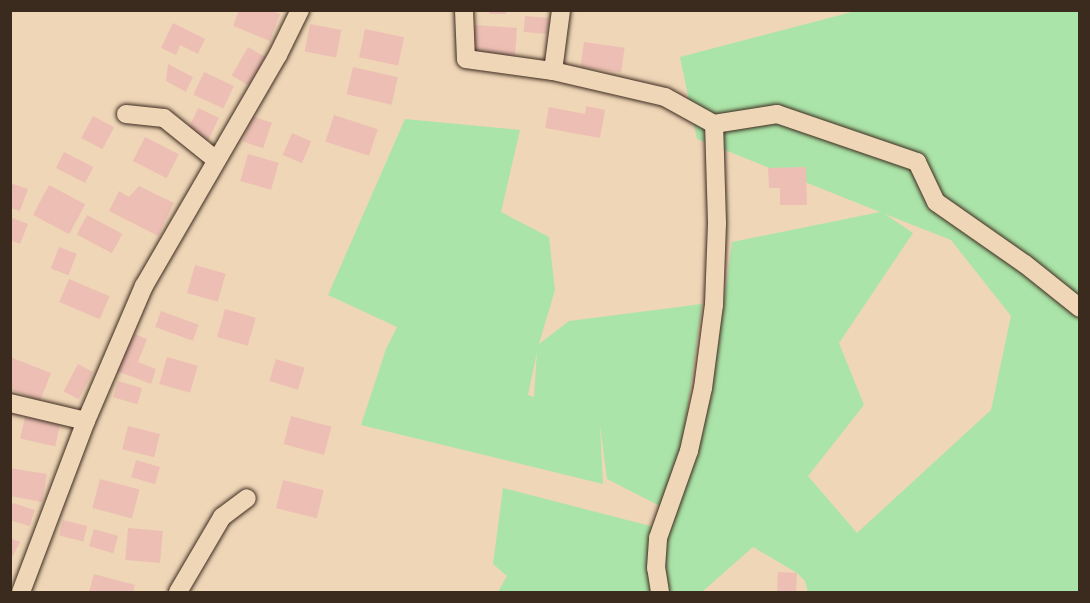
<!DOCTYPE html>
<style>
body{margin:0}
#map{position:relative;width:1090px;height:603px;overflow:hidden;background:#efd6b7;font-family:"Patrick Hand",sans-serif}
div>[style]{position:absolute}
.green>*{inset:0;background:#abe4a8}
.building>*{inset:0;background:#edbfb4;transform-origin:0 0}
.roads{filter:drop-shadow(0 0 2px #3b2a1e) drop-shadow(0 0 2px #3b2a1e)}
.minor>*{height:18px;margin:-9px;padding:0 9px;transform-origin:9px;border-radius:9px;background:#efd6b7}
span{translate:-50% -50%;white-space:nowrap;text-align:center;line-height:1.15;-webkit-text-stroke:4.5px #efd6b7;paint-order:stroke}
.frame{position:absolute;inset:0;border:12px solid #3b2a1e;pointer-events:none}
</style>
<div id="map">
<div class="green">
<div style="clip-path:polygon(evenodd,856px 11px,1079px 11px,1079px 592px,808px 592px,805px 581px,797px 573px,753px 547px,702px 592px,498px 592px,507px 576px,493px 564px,503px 488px,670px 531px,711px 398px,732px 242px,880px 212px,697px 139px,680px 57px,856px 11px,885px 214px,951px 240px,1011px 316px,991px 410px,857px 533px,808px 476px,864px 405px,839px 343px,913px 233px,885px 214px)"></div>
<div style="clip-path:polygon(evenodd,405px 119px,520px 130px,501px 212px,549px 237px,555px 290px,539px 344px,569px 321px,702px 304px,683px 442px,660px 506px,607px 479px,600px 425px,603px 484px,361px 425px,386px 349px,397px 327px,328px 295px,405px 119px,537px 352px,534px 397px,528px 395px,537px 352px)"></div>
</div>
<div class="building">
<div style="clip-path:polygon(239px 10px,270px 10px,280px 14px,270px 41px,233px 26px)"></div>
<div style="left:489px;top:10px;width:17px;height:4px"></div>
<div style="left:525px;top:16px;width:24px;height:16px;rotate:5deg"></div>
<div style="clip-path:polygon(173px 23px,205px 39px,198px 54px,180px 45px,176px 55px,161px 48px)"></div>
<div style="left:310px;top:24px;width:32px;height:28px;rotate:11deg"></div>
<div style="left:475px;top:25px;width:42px;height:28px;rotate:4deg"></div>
<div style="left:365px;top:29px;width:40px;height:29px;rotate:12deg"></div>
<div style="left:584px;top:42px;width:41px;height:25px;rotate:8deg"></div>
<div style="left:248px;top:47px;width:20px;height:33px;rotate:30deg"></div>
<div style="clip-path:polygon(168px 64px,193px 77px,186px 92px,166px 81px)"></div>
<div style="left:353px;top:67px;width:46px;height:28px;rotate:13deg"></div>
<div style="left:204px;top:72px;width:33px;height:25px;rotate:25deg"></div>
<div style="clip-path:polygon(586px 106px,605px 110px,600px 138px,545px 128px,549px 107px,585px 114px)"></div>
<div style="left:198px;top:108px;width:23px;height:25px;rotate:25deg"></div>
<div style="left:334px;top:115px;width:46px;height:28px;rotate:18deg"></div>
<div style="left:93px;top:116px;width:24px;height:25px;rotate:28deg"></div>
<div style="left:252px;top:116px;width:21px;height:27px;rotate:19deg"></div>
<div style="left:292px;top:133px;width:21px;height:24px;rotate:23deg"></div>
<div style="left:145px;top:137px;width:38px;height:27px;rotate:27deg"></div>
<div style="left:64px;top:152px;width:33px;height:18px;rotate:27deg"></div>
<div style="left:248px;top:154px;width:32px;height:28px;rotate:16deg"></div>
<div style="clip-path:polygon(806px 167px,807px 205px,780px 205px,780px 188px,769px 188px,768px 168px)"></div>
<div style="clip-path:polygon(10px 183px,28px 189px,20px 211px,10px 208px)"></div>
<div style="left:49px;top:185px;width:41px;height:34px;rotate:28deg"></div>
<div style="clip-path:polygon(139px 186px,174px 203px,158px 236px,109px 211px,119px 191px,129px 197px)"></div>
<div style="left:87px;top:215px;width:40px;height:22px;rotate:28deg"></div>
<div style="clip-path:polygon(10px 217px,28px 224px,20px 244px,10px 240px)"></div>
<div style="left:59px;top:247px;width:19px;height:23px;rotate:21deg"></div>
<div style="left:195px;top:265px;width:32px;height:29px;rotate:16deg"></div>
<div style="left:69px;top:279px;width:44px;height:25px;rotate:23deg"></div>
<div style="left:225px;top:309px;width:32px;height:29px;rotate:16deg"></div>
<div style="left:161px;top:311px;width:40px;height:17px;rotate:20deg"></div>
<div style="clip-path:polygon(132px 333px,147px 339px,138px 362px,156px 369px,151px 384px,117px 371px)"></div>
<div style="clip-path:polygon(10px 357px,51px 373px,40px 401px,10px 389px)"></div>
<div style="left:167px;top:357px;width:32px;height:28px;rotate:16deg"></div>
<div style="left:276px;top:359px;width:30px;height:23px;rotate:17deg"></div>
<div style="left:78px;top:364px;width:17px;height:31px;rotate:28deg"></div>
<div style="left:118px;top:381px;width:25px;height:17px;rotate:16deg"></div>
<div style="left:291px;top:416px;width:42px;height:29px;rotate:15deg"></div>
<div style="left:25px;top:417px;width:36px;height:22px;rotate:13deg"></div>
<div style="left:128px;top:426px;width:33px;height:24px;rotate:14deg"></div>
<div style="left:136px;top:460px;width:25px;height:18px;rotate:16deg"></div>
<div style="clip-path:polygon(10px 468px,47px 474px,42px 502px,10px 496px)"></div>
<div style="left:100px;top:479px;width:41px;height:30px;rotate:15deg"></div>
<div style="left:283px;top:480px;width:42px;height:29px;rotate:14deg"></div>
<div style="left:13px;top:503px;width:23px;height:17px;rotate:18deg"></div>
<div style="left:63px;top:520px;width:25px;height:16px;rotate:14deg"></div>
<div style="left:128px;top:528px;width:35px;height:32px;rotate:5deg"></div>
<div style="left:94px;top:529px;width:25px;height:18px;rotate:16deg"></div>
<div style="clip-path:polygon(10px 538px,20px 542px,10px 561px)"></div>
<div style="left:778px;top:572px;width:19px;height:20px;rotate:3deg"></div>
<div style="clip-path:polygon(94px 574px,135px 585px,133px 592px,89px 592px)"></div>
</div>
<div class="roads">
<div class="minor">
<div style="left:464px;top:10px;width:49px;rotate:87.7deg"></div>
<div style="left:466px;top:59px;width:88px;rotate:7.9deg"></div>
<div style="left:553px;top:71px;width:115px;rotate:13.1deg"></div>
<div style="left:665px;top:97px;width:56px;rotate:28.9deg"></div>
<div style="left:714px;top:124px;width:64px;rotate:-9deg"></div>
<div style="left:777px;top:114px;width:148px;rotate:18.9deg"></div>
<div style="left:917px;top:162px;width:44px;rotate:64.6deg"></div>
<div style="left:936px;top:202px;width:108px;rotate:34.9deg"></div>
<div style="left:1025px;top:264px;width:70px;rotate:38.7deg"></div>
<div style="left:553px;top:71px;width:62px;rotate:-82.5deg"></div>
<div style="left:126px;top:114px;width:38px;rotate:6deg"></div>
<div style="left:164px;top:118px;width:67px;rotate:38.9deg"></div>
<div style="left:10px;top:403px;width:78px;rotate:13.3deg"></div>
<div style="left:21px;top:592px;width:183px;rotate:-69.2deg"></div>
<div style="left:86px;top:421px;width:147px;rotate:-66.8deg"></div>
<div style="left:144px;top:286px;width:267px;rotate:-59.9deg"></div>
<div style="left:278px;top:55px;width:50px;rotate:-63.9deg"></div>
<div style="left:178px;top:592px;width:87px;rotate:-59.6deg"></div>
<div style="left:222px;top:517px;width:31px;rotate:-37deg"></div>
<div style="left:660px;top:592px;width:24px;rotate:-99deg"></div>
<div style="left:656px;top:568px;width:30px;rotate:-86deg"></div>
<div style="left:658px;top:538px;width:92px;rotate:-70.4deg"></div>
<div style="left:689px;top:451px;width:65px;rotate:-77.5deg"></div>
<div style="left:703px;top:388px;width:84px;rotate:-82.5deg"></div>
<div style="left:714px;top:305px;width:82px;rotate:-87.9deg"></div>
<div style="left:717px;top:223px;width:99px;rotate:-91.7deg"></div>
</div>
</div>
<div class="frame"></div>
</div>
